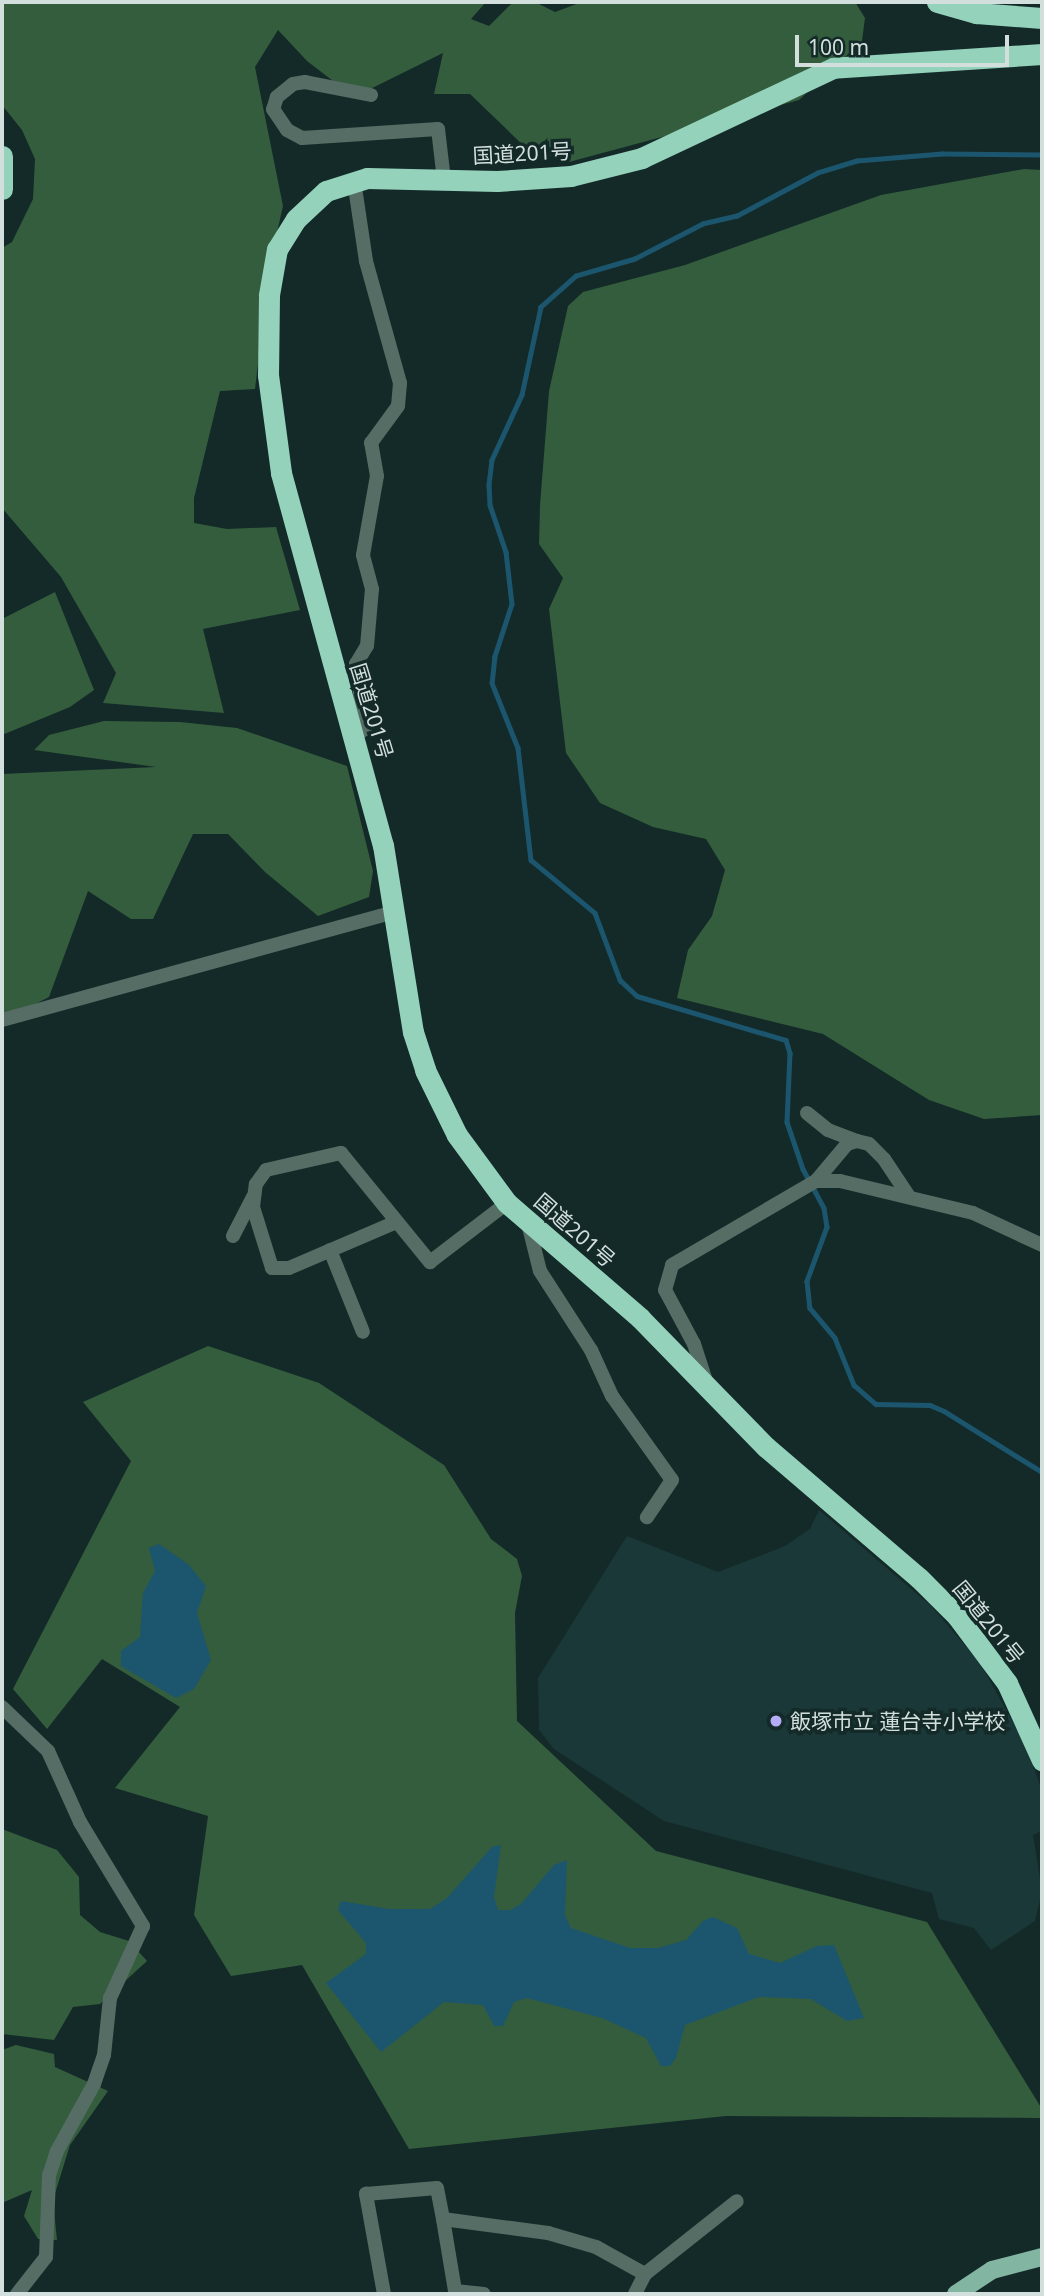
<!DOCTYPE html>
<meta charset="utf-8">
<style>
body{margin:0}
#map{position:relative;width:1044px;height:2296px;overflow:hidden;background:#142a28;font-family:"Noto Sans","Noto Sans JP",sans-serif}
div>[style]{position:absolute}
.built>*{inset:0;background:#1a3837}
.forest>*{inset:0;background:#335d3d}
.water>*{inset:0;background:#1c566e}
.stream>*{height:4.5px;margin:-2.25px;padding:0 2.25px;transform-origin:2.25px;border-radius:2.25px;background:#1c566e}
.minor>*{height:14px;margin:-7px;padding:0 7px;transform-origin:7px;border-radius:7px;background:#556d64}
.major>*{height:18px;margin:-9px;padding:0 9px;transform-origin:9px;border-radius:9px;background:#83b5a3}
.highway>*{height:21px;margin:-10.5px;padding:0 10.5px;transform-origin:10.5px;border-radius:10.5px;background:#94d2bc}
.dots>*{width:19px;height:19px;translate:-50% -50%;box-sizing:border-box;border:4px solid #142a28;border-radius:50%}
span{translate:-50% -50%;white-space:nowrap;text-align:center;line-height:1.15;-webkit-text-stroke:7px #142a28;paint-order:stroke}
.street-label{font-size:21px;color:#d2dfdd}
.poi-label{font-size:21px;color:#d2dfdd}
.left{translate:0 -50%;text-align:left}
.frame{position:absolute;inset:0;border:4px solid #d2dfdd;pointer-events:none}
.scale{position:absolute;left:795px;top:35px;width:214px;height:32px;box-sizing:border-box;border:4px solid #d2dfdd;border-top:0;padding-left:9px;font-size:21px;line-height:24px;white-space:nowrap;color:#d2dfdd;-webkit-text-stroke:5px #142a28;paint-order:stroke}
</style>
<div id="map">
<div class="built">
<div style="clip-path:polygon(819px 1510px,931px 1606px,980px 1663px,1026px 1746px,1042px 1791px,1042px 1831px,1033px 1835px,1042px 1891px,1035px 1921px,991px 1950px,974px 1928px,939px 1919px,932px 1893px,664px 1821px,554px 1749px,539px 1730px,538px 1678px,627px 1536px,718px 1572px,785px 1546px,810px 1529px)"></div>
</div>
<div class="forest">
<div style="clip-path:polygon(2px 2px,486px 2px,471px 19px,489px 26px,513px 2px,535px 2px,555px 12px,582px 2px,855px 2px,865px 18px,862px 41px,799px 100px,569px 162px,526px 148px,470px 94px,434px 94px,443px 53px,354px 97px,307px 61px,278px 30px,255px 67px,283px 206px,270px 264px,255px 389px,220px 391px,194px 498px,194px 523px,227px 529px,276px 527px,300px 610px,203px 629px,224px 713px,103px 703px,116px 673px,61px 577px,2px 508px,2px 248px,12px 242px,33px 199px,35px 159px,22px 130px,2px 105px)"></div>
<div style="clip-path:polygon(1024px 169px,1042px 170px,1042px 1115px,984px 1119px,929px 1100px,823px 1034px,677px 998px,688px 950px,712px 916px,725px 870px,706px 839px,653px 827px,600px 803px,566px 753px,549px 609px,563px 578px,539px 544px,540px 505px,549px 391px,568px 306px,583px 292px,685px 265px,881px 195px)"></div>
<div style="clip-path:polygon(55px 592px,94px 690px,70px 707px,2px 735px,2px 619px)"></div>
<div style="clip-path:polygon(104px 721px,180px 722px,237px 728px,347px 766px,373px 871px,369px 897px,318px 916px,265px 872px,228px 834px,193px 834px,153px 919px,131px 919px,88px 891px,49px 997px,2px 1021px,2px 774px,156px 767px,34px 750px,49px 735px)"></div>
<div style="clip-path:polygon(208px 1346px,319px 1383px,444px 1465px,491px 1539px,517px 1559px,522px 1576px,515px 1613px,517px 1721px,656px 1851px,927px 1922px,1042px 2109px,1042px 2118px,726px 2116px,409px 2149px,302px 1965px,231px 1976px,194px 1915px,208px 1816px,115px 1788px,180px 1707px,102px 1659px,47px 1729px,13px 1689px,131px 1461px,83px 1402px)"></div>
<div style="clip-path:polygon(2px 1829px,57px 1850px,79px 1877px,80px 1915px,100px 1932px,129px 1941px,147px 1961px,100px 2004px,73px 2007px,54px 2040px,2px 2034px)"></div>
<div style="clip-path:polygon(16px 2045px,54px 2054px,55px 2067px,108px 2091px,70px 2145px,53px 2200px,57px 2240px,38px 2239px,24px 2216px,32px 2190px,2px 2203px,2px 2050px)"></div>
</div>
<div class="water">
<div style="clip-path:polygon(159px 1544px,188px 1564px,206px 1586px,197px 1613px,211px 1660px,194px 1689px,176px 1698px,121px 1666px,121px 1651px,140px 1637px,143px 1593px,155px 1571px,149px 1548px)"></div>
<div style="clip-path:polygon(501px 1845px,494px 1897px,498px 1910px,511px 1910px,522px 1903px,554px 1865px,567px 1860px,565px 1915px,571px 1928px,630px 1948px,658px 1948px,686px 1940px,703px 1921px,713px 1917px,737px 1928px,749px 1954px,780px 1963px,817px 1946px,834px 1945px,864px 2018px,847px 2021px,811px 1999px,759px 1997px,685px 2025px,676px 2058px,670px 2066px,661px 2066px,646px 2038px,602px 2018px,527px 1998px,514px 2002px,503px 2026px,494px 2026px,483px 2005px,444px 2002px,381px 2052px,326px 1983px,366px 1954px,366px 1943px,338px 1910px,341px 1901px,389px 1909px,430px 1909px,447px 1898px,492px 1847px)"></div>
</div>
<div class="stream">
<div style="left:1042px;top:155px;width:100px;rotate:-179.4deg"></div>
<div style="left:942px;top:154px;width:85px;rotate:175.3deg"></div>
<div style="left:857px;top:161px;width:41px;rotate:162.9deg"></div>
<div style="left:818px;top:173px;width:92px;rotate:152deg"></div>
<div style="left:737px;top:216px;width:35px;rotate:167deg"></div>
<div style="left:703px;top:224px;width:76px;rotate:152.8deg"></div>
<div style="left:635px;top:259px;width:61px;rotate:163.9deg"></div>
<div style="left:576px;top:276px;width:47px;rotate:138.5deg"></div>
<div style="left:541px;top:307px;width:90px;rotate:102.2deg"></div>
<div style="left:522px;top:395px;width:72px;rotate:114.8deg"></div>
<div style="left:492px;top:460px;width:25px;rotate:97deg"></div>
<div style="left:489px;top:485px;width:20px;rotate:87deg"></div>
<div style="left:490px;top:505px;width:50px;rotate:71.2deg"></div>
<div style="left:506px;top:552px;width:52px;rotate:83.4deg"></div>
<div style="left:512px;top:604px;width:55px;rotate:108.1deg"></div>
<div style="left:495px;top:656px;width:27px;rotate:96deg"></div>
<div style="left:492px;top:683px;width:70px;rotate:68.2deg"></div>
<div style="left:518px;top:748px;width:113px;rotate:83.4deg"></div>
<div style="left:531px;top:860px;width:83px;rotate:39.6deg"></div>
<div style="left:595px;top:913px;width:72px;rotate:69.5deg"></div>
<div style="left:620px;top:980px;width:23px;rotate:43deg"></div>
<div style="left:637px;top:996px;width:155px;rotate:16.5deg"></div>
<div style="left:786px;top:1040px;width:14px;rotate:73deg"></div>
<div style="left:790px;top:1053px;width:69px;rotate:92.5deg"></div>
<div style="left:787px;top:1122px;width:50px;rotate:71.2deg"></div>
<div style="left:803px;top:1169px;width:44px;rotate:61.7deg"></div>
<div style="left:824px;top:1208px;width:19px;rotate:81deg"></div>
<div style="left:827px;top:1227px;width:58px;rotate:110.3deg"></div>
<div style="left:807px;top:1281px;width:27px;rotate:84deg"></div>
<div style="left:810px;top:1308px;width:39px;rotate:50deg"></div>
<div style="left:835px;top:1338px;width:51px;rotate:68deg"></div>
<div style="left:854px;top:1385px;width:29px;rotate:41deg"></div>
<div style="left:876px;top:1404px;width:54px;rotate:1.1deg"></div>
<div style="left:930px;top:1405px;width:15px;rotate:23deg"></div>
<div style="left:944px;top:1411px;width:115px;rotate:31.9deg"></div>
</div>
<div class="minor">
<div style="left:371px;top:95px;width:67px;rotate:-168.9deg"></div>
<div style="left:305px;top:82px;width:12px;rotate:171deg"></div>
<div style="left:293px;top:84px;width:21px;rotate:141deg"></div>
<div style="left:277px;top:97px;width:13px;rotate:108deg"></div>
<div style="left:273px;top:109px;width:25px;rotate:56deg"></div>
<div style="left:287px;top:130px;width:17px;rotate:28deg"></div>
<div style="left:302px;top:138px;width:136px;rotate:-3.8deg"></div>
<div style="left:438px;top:129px;width:51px;rotate:83.3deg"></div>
<div style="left:353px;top:736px;width:14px;rotate:-30deg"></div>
<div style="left:365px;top:729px;width:66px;rotate:-97.9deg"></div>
<div style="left:356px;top:664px;width:21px;rotate:-59deg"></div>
<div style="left:367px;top:646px;width:57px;rotate:-85deg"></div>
<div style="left:372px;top:589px;width:35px;rotate:-105deg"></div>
<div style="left:363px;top:555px;width:80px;rotate:-80deg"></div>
<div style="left:377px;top:476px;width:34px;rotate:-100deg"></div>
<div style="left:371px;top:443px;width:46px;rotate:-53.9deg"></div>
<div style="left:398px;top:406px;width:23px;rotate:-85deg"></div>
<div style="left:400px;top:383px;width:127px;rotate:-105.6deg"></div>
<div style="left:366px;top:261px;width:81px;rotate:-98.5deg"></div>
<div style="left:2px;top:1020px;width:407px;rotate:-15.4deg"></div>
<div style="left:807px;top:1113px;width:27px;rotate:39deg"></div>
<div style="left:828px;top:1130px;width:31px;rotate:21deg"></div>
<div style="left:816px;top:1181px;width:48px;rotate:-50deg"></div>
<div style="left:847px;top:1144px;width:10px;rotate:-17deg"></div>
<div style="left:857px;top:1141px;width:12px;rotate:14deg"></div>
<div style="left:869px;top:1144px;width:21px;rotate:45deg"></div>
<div style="left:884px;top:1159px;width:43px;rotate:56.3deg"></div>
<div style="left:394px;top:1223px;width:114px;rotate:156.8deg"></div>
<div style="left:289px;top:1268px;width:17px;rotate:180deg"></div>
<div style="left:272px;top:1268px;width:64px;rotate:-107.3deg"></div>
<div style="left:253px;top:1207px;width:23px;rotate:-83deg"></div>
<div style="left:256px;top:1184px;width:17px;rotate:-54deg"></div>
<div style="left:266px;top:1170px;width:77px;rotate:-12.8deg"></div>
<div style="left:341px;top:1153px;width:141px;rotate:50.8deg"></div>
<div style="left:430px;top:1262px;width:97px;rotate:-37.5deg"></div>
<div style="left:528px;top:1223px;width:49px;rotate:76deg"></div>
<div style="left:540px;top:1271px;width:94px;rotate:57.2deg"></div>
<div style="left:591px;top:1350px;width:51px;rotate:65.5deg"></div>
<div style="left:612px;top:1396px;width:103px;rotate:54.5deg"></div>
<div style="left:672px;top:1480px;width:45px;rotate:124deg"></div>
<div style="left:233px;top:1236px;width:44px;rotate:-62.9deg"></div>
<div style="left:330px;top:1250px;width:88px;rotate:68.1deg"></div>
<div style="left:706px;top:1381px;width:39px;rotate:-108deg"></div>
<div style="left:694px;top:1344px;width:61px;rotate:-118.2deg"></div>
<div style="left:665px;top:1290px;width:26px;rotate:-74deg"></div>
<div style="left:672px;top:1265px;width:167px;rotate:-30.3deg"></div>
<div style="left:816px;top:1181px;width:24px"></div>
<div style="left:840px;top:1181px;width:137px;rotate:13.5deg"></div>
<div style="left:973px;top:1213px;width:76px;rotate:24.9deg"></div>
<div style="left:2px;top:1707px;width:64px;rotate:43.7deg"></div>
<div style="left:48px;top:1751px;width:78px;rotate:65.7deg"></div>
<div style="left:80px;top:1822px;width:122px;rotate:58.8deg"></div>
<div style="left:143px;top:1926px;width:79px;rotate:114.6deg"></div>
<div style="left:110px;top:1998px;width:57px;rotate:96deg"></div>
<div style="left:104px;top:2055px;width:31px;rotate:109deg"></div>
<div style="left:94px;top:2084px;width:77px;rotate:118.9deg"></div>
<div style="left:57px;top:2151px;width:25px;rotate:108deg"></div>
<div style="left:49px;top:2175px;width:82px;rotate:92.1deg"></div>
<div style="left:46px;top:2257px;width:47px;rotate:128.1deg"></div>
<div style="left:443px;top:2219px;width:73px;rotate:80.5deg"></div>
<div style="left:455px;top:2291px;width:29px;rotate:6deg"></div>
<div style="left:645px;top:2274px;width:117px;rotate:-38.4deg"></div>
<div style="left:384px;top:2294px;width:102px;rotate:-100.2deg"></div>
<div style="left:366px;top:2194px;width:71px;rotate:-4.8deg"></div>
<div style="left:437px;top:2188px;width:32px;rotate:79deg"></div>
<div style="left:443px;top:2219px;width:106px;rotate:7.6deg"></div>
<div style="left:548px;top:2233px;width:50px;rotate:16.3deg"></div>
<div style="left:596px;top:2247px;width:56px;rotate:28.9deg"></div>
<div style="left:645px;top:2274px;width:22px;rotate:117deg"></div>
</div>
<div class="major">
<div style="left:956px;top:2294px;width:43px;rotate:-33.7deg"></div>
<div style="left:992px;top:2270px;width:52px;rotate:-14.6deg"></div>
</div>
<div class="highway">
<div style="left:937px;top:2px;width:41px;rotate:15.8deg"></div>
<div style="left:976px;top:13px;width:66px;rotate:4.3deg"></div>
<div style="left:1042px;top:54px;width:209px;rotate:176.2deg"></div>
<div style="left:833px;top:68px;width:211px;rotate:154.8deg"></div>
<div style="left:642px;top:158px;width:73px;rotate:165.8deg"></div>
<div style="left:571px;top:176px;width:74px;rotate:176.1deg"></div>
<div style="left:497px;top:181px;width:130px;rotate:-178.7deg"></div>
<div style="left:367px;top:178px;width:43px;rotate:162.4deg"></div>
<div style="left:326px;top:191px;width:41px;rotate:137deg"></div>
<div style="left:296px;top:219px;width:36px;rotate:122deg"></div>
<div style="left:277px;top:249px;width:47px;rotate:99.9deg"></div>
<div style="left:269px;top:295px;width:80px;rotate:90.7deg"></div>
<div style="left:268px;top:375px;width:99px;rotate:82.4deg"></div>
<div style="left:281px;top:473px;width:386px;rotate:74.7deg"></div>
<div style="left:383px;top:845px;width:189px;rotate:80.9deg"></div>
<div style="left:413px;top:1032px;width:40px;rotate:72deg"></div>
<div style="left:425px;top:1070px;width:72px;rotate:63.8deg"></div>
<div style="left:457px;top:1135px;width:84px;rotate:53.7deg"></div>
<div style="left:507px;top:1203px;width:176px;rotate:40.8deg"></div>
<div style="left:640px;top:1318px;width:180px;rotate:45.7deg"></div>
<div style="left:766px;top:1447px;width:201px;rotate:40.6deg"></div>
<div style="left:919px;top:1578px;width:54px;rotate:45deg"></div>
<div style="left:957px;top:1616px;width:84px;rotate:53.3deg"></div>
<div style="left:1007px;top:1683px;width:85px;rotate:65.6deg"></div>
<div style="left:2px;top:156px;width:33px;rotate:90deg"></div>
</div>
<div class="dots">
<div style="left:776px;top:1721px;background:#b5acf8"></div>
</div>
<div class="street-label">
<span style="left:522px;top:153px;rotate:-3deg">国道201号</span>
<span style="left:372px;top:711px;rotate:73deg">国道201号</span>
<span style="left:575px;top:1230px;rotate:41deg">国道201号</span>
<span style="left:989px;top:1622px;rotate:51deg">国道201号</span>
</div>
<div class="poi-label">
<span class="left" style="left:790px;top:1721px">飯塚市立 蓮台寺小学校</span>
</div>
<div class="frame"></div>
<div class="scale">100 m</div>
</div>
